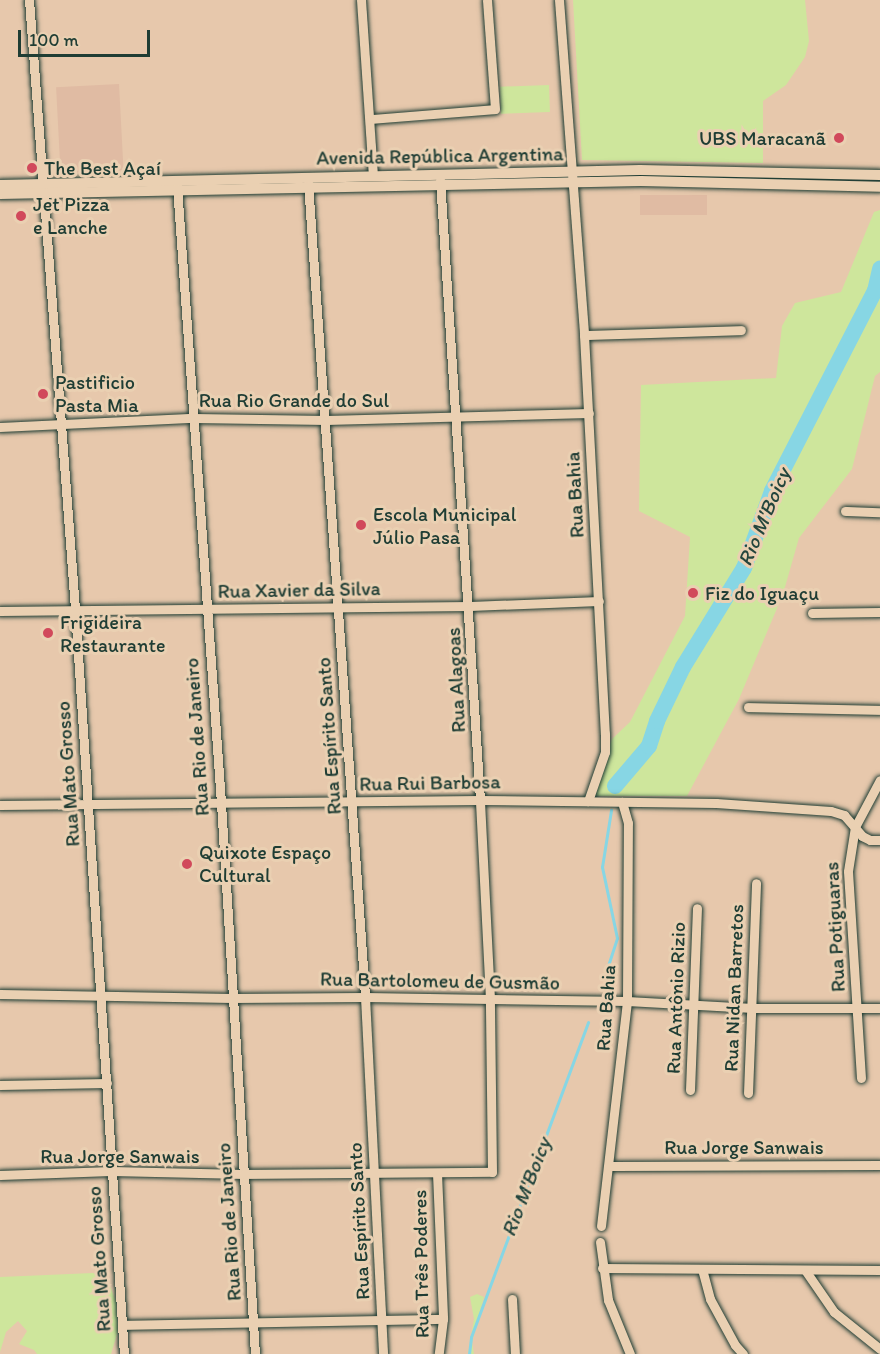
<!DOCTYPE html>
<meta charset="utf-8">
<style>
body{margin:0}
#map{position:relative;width:880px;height:1354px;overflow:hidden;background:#e7c8ac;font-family:Itim,sans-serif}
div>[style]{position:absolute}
.built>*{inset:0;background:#e0bba3;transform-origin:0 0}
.green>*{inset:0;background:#cee69c;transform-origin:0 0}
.stream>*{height:3px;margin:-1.5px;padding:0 1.5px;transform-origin:1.5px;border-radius:1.5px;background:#87d6e4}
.river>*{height:16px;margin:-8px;padding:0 8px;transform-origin:8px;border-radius:8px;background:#87d6e4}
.roads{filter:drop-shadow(0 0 2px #1f3d34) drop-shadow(0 0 2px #1f3d34)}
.minor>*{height:9px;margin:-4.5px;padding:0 4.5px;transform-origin:4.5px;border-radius:4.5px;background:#ead0b2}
.major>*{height:10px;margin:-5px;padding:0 5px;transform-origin:5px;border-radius:5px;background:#ead0b2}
.dots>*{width:16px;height:16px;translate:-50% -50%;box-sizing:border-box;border:3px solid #ead0b2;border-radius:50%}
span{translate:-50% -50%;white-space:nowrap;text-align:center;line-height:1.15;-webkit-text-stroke:6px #ead0b2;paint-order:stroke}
.poi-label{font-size:20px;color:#1f3d34}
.right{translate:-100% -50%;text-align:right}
.left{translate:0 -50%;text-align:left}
.street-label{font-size:20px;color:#1f3d34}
.water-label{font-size:21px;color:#24453d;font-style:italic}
.scale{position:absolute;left:18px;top:30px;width:132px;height:27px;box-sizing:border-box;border:3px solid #1f3d34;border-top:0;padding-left:8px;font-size:18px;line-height:21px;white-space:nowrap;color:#1f3d34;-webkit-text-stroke:4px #ead0b2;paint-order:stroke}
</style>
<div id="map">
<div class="built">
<div style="left:119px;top:84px;width:86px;height:63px;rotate:87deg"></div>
<div style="left:707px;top:195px;width:20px;height:67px;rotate:90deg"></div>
</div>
<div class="green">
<div style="clip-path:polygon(573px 0,805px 0,809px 41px,805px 57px,786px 85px,763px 101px,763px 163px,582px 160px)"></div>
<div style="left:549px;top:85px;width:27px;height:49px;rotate:88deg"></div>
<div style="clip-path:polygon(880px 210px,880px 372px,875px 376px,852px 469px,799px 538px,783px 594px,739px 699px,687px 796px,595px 796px,612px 739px,630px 722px,685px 616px,690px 537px,639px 511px,641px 385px,776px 378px,782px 326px,795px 303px,841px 292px,874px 212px)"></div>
<div style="clip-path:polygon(93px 1273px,107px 1279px,116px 1301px,118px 1331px,111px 1354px,37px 1354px,34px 1350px,19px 1344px,27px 1331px,18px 1321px,6px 1332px,0 1352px,0 1277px)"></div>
<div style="clip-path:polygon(477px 1294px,484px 1297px,483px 1301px,472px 1342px,474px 1354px,468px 1354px,474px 1319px,470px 1297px)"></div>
</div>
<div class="stream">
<div style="left:605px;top:975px;width:39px;rotate:-72deg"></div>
<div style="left:617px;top:938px;width:73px;rotate:-101.9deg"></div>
<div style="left:602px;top:867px;width:58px;rotate:-81deg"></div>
<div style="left:469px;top:1354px;width:17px;rotate:-83deg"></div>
<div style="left:471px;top:1337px;width:336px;rotate:-69.6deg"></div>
</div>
<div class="river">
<div style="left:615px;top:786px;width:52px;rotate:-49.6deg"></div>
<div style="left:649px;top:746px;width:26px;rotate:-72deg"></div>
<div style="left:657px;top:721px;width:60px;rotate:-64.3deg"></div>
<div style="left:683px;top:667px;width:116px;rotate:-58.4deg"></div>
<div style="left:744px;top:568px;width:82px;rotate:-70deg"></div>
<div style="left:772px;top:491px;width:225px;rotate:-62.8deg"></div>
<div style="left:875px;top:291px;width:23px;rotate:-77deg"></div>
</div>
<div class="roads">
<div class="minor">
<div style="left:29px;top:0;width:611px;rotate:85.68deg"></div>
<div style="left:75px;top:609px;width:747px;rotate:86.24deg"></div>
<div style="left:361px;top:0;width:176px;rotate:86.1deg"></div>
<div style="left:559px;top:0;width:336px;rotate:85.7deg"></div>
<div style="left:584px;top:335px;width:400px;rotate:87deg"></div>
<div style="left:605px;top:734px;width:18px;rotate:90deg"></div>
<div style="left:605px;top:752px;width:52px;rotate:109.1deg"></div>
<div style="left:371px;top:119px;width:124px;rotate:-4.6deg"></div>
<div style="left:495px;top:109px;width:109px;rotate:-94.2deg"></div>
<div style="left:308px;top:183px;width:816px;rotate:85.99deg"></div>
<div style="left:365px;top:997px;width:357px;rotate:87.1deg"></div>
<div style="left:177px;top:186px;width:619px;rotate:85.92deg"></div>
<div style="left:221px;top:803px;width:552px;rotate:86.47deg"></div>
<div style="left:584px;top:335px;width:157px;rotate:-1.8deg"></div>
<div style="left:0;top:427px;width:194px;rotate:-2.7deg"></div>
<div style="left:194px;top:418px;width:132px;rotate:0.9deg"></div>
<div style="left:326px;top:420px;width:263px;rotate:-1.5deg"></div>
<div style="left:845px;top:511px;width:35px;rotate:2deg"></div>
<div style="left:0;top:611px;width:470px;rotate:-0.6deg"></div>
<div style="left:470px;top:606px;width:129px;rotate:-2.2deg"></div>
<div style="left:812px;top:613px;width:68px;rotate:-0.8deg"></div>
<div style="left:748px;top:707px;width:132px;rotate:1.3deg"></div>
<div style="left:0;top:805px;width:480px;rotate:-0.6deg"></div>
<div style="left:480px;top:800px;width:236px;rotate:0.7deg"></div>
<div style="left:716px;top:803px;width:115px;rotate:4deg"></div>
<div style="left:831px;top:811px;width:14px;rotate:17deg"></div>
<div style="left:844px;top:815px;width:28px;rotate:49deg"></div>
<div style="left:862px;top:836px;width:9px;rotate:27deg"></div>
<div style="left:870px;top:840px;width:10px"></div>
<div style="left:0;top:994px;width:232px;rotate:1deg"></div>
<div style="left:232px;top:998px;width:133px;rotate:-0.4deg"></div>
<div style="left:365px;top:997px;width:262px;rotate:0.9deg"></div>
<div style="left:627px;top:1001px;width:126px;rotate:3.2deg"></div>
<div style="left:753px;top:1008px;width:127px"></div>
<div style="left:861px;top:1078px;width:207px;rotate:-93.6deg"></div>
<div style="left:848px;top:871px;width:45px;rotate:-81deg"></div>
<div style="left:855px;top:827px;width:53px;rotate:-62deg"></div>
<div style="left:0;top:1085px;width:107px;rotate:-1.1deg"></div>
<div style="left:690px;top:1090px;width:182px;rotate:-87.8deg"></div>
<div style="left:748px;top:1093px;width:210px;rotate:-87.8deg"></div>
<div style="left:609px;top:1166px;width:271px;rotate:-0.2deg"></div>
<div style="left:437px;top:1173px;width:146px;rotate:87.6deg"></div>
<div style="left:443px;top:1319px;width:35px;rotate:97deg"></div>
<div style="left:0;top:1175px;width:111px;rotate:-2.1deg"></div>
<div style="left:111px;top:1171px;width:133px;rotate:1.3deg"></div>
<div style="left:244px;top:1174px;width:248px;rotate:-0.5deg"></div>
<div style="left:492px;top:1172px;width:173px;rotate:-90.7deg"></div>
<div style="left:490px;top:999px;width:199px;rotate:-92.9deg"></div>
<div style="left:480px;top:800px;width:621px;rotate:-93.69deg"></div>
<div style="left:601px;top:1226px;width:226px;rotate:-83.4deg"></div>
<div style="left:627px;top:1001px;width:178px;rotate:-89.7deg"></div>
<div style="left:628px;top:823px;width:22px;rotate:-106deg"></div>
<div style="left:600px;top:1242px;width:59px;rotate:82.1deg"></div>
<div style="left:608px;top:1300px;width:58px;rotate:67.8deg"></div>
<div style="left:602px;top:1268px;width:278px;rotate:0.4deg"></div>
<div style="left:702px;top:1269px;width:31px;rotate:75deg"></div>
<div style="left:710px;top:1299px;width:52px;rotate:61.5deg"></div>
<div style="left:735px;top:1345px;width:12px;rotate:48deg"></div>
<div style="left:805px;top:1270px;width:51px;rotate:55.4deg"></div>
<div style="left:834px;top:1312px;width:59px;rotate:38.8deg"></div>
<div style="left:512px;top:1299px;width:55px;rotate:86.9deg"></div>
<div style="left:122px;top:1325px;width:321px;rotate:-1.1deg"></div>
</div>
<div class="major">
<div style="left:0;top:185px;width:640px;rotate:-1.34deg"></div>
<div style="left:640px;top:170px;width:240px;rotate:1.2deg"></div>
<div style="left:0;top:194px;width:641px;rotate:-1.16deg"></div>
<div style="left:641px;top:181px;width:239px;rotate:1.4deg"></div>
</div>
</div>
<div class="dots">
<div style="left:839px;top:138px;background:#d1495b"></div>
<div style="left:32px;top:168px;background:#d1495b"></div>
<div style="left:21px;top:216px;background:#d1495b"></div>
<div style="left:43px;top:394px;background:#d1495b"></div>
<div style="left:361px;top:525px;background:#d1495b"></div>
<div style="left:693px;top:593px;background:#d1495b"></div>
<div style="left:48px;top:633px;background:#d1495b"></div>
<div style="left:187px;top:864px;background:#d1495b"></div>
</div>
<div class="poi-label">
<span class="right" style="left:826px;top:138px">UBS Maracanã</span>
<span class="left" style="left:44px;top:168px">The Best Açaí</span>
<span class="left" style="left:33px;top:216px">Jet Pizza<br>e Lanche</span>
<span class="left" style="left:55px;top:394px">Pastificio<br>Pasta Mia</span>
<span class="left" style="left:373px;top:526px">Escola Municipal<br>Júlio Pasa</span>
<span class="left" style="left:705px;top:593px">Fiz do Iguaçu</span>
<span class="left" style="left:60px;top:634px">Frigideira<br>Restaurante</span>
<span class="left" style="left:199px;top:864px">Quixote Espaço<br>Cultural</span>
</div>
<div class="street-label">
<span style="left:440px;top:156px;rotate:-1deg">Avenida República Argentina</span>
<span style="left:294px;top:400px">Rua Rio Grande do Sul</span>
<span style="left:575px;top:495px;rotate:-93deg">Rua Bahia</span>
<span style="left:299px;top:590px;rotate:-1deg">Rua Xavier da Silva</span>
<span style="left:456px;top:680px;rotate:-93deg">Rua Alagoas</span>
<span style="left:329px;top:736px;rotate:-94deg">Rua Espírito Santo</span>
<span style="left:197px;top:737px;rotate:-94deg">Rua Rio de Janeiro</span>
<span style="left:68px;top:774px;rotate:-94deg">Rua Mato Grosso</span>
<span style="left:430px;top:783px;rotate:-1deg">Rua Rui Barbosa</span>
<span style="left:835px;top:927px;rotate:-93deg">Rua Potiguaras</span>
<span style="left:440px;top:981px;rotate:1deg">Rua Bartolomeu de Gusmão</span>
<span style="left:734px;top:988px;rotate:-88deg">Rua Nidan Barretos</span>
<span style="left:676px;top:998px;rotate:-88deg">Rua Antônio Rizio</span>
<span style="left:606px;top:1008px;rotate:-86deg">Rua Bahia</span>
<span style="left:744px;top:1147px">Rua Jorge Sanwais</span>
<span style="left:120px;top:1156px">Rua Jorge Sanwais</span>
<span style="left:359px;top:1221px;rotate:-93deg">Rua Espírito Santo</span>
<span style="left:229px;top:1222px;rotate:-94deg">Rua Rio de Janeiro</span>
<span style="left:99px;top:1259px;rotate:-94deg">Rua Mato Grosso</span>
<span style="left:421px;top:1264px;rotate:-91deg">Rua Três Poderes</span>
</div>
<div class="water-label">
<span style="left:764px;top:517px;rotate:-67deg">Rio M'Boicy</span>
<span style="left:526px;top:1187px;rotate:-69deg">Rio M'Boicy</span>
</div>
<div class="scale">100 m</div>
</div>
